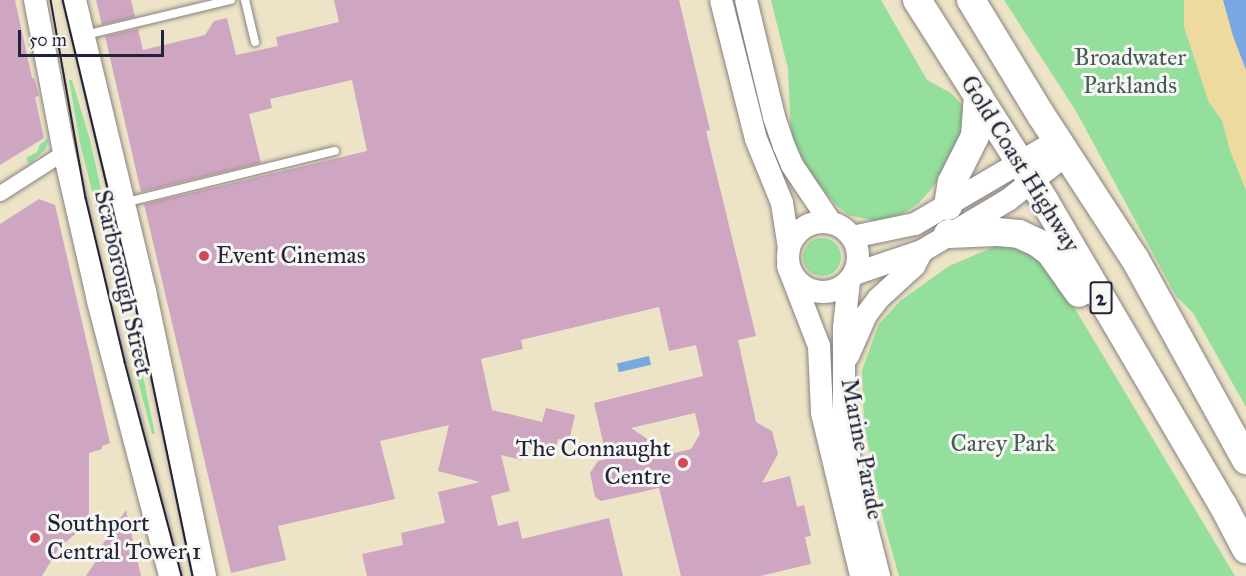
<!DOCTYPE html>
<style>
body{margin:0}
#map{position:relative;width:1246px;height:576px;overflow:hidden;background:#ede3c6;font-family:"IM FELL Great Primer",serif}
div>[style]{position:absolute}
.green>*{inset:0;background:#93df9b}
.round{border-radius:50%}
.sand>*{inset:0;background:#eeda9e}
.water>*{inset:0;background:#77a8e2;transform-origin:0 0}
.building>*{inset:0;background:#cfa6c1}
.roads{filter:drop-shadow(0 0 2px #888280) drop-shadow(0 0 2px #888280)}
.lane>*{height:8px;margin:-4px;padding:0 4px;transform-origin:4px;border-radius:4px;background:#fff}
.street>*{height:15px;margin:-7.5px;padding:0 7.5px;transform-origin:7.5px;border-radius:7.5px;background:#fff}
.secondary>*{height:22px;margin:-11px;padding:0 11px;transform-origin:11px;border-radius:11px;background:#fff}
.secondary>.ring{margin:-11px;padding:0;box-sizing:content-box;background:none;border:22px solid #fff;border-radius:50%}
.highway>*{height:28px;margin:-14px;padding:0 14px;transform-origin:14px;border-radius:14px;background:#fff}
.tram>*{height:1.5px;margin:-0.75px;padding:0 0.75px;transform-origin:0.75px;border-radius:0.75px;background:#22223b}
.dots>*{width:16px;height:16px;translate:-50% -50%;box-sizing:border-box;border:3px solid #f6f6f2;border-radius:50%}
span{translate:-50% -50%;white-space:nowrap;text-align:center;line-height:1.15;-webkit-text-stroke:6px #f6f6f2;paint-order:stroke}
.shield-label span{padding:2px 4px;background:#f6f6f2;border:2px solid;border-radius:4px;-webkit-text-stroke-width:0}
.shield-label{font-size:22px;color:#22223b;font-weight:700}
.park-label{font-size:24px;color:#445b58}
.street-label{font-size:24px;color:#22223b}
.poi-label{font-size:24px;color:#22223b}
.left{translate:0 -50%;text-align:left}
.right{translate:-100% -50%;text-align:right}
.scale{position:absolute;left:18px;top:30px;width:146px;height:27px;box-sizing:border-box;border:3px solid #22223b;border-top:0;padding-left:8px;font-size:18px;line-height:21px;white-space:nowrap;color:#22223b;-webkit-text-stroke:4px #f6f6f2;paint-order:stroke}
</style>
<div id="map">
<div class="green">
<div style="clip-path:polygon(771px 0,881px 0,927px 80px,951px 93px,960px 103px,965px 112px,966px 126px,954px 156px,932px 188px,918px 204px,904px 213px,875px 221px,848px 215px,835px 204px,808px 172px,791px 137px,788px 69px)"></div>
<div style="clip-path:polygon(1004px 0,1184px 0,1184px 26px,1209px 102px,1222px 120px,1230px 150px,1246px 190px,1246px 407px,1193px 313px,1176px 296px,1076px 111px)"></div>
<div style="clip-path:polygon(69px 80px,72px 80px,90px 140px,119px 269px,112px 271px,80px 143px)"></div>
<div style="clip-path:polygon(49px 138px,45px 150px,29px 164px,26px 158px,37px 152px,40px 144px)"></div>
<div class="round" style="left:803px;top:238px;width:38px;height:38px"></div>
<div style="clip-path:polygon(1001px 244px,1035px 256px,1053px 272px,1235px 576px,899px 576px,884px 523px,864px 425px,862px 370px,879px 324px,900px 301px,949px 266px)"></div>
<div style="clip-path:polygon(132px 323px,155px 434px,152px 434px,123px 325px)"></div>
</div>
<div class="sand">
<div style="clip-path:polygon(1184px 0,1223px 0,1246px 70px,1246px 190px,1230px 150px,1222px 120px,1209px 102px,1184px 26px)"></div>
</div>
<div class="water">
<div style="clip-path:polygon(1223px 0,1246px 0,1246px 70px,1233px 36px)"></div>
<div style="left:649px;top:356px;width:9px;height:33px;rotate:77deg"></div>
</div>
<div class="building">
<div style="clip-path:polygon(0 0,15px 0,32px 78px,34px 78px,39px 96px,35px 97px,44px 138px,0 165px)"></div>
<div style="clip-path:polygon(96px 0,131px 0,135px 17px,102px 25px)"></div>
<div style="clip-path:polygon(evenodd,334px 0,679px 0,710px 130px,706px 131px,713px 160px,756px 336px,738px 340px,756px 422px,772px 431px,778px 454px,762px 483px,790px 476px,797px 507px,804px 505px,811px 536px,805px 537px,811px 564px,760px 576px,681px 576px,659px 488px,601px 501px,595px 497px,590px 473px,598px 461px,607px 459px,594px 403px,703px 376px,696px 345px,669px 351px,659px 307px,521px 340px,523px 349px,481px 359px,492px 410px,542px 422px,546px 408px,575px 415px,569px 441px,558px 439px,555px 452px,525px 447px,522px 460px,501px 455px,510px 491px,491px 496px,498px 526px,518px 521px,522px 539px,609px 518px,623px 576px,367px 576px,362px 554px,403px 545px,401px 533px,445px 523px,438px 492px,480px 482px,438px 471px,449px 425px,380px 441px,395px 499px,278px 526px,286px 560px,231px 573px,144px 204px,367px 151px,352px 80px,270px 99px,272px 108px,249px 114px,261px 163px,141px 192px,105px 36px,138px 29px,143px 50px,205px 35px,214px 21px,227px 18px,236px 55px,278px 46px,276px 37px,339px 22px,334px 0,695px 413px,700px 434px,691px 449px,670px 454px,631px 428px,695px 413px)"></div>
<div style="clip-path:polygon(39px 199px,55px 205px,110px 443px,102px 446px,102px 449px,89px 453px,89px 522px,59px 548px,42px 576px,0 576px,0 224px)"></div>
<div style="clip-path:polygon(126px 510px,141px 576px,86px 576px,103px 550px,100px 548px)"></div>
</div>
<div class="roads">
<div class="lane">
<div style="left:245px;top:0;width:43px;rotate:76.6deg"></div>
<div style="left:85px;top:35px;width:150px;rotate:-13.5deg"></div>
<div style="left:127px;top:202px;width:214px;rotate:-13.8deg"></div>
</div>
<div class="street">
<div style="left:0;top:193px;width:76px;rotate:-32.6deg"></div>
</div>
<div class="secondary">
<div style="left:35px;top:0;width:155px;rotate:79.2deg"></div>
<div style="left:64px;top:152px;width:153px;rotate:77.1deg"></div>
<div style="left:98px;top:301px;width:284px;rotate:75.3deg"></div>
<div style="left:75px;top:0;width:299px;rotate:76.5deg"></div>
<div style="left:145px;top:291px;width:291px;rotate:78.1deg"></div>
<div style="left:721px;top:0;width:143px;rotate:75.9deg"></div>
<div style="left:756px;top:139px;width:69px;rotate:67.9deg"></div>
<div style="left:782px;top:203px;width:46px;rotate:81.2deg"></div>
<div style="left:746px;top:0;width:120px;rotate:76.5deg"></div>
<div style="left:774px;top:117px;width:31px;rotate:71deg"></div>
<div style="left:784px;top:146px;width:21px;rotate:67deg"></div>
<div style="left:792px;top:165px;width:70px;rotate:56.1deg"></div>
<div class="ring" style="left:788px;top:222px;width:48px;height:48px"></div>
<div style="left:852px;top:237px;width:64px;rotate:-11.7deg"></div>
<div style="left:915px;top:224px;width:166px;rotate:-30.4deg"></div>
<div style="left:788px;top:266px;width:86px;rotate:68.8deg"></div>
<div style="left:819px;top:346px;width:67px;rotate:87.4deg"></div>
<div style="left:822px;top:413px;width:168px;rotate:76.5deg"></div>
<div style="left:854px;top:274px;width:72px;rotate:-18.7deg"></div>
<div style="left:922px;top:251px;width:100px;rotate:-30.7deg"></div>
<div style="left:1008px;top:200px;width:75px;rotate:-37.9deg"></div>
<div style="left:849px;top:281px;width:47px;rotate:96.1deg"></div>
<div style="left:844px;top:328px;width:89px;rotate:90deg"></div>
<div style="left:844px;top:417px;width:45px;rotate:82.4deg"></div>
<div style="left:850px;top:462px;width:118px;rotate:75.7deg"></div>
<div style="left:848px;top:356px;width:45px;rotate:-66.3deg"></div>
<div style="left:866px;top:315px;width:20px;rotate:-53deg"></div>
<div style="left:878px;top:299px;width:49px;rotate:-42.5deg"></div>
<div style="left:914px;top:266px;width:17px;rotate:-62deg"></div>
</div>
<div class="highway">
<div style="left:917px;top:0;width:239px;rotate:57.6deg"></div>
<div style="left:1045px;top:202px;width:351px;rotate:59.6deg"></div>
<div style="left:1223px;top:505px;width:50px;rotate:62.4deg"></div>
<div style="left:971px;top:0;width:135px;rotate:58.7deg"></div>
<div style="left:1041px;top:115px;width:172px;rotate:56.9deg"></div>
<div style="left:1135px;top:259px;width:230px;rotate:61.1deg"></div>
<div style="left:948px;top:206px;width:24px;rotate:-81deg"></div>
<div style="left:952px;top:182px;width:51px;rotate:-63.4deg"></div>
<div style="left:975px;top:136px;width:41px;rotate:-85.8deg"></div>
<div style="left:948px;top:234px;width:49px;rotate:-2.3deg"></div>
<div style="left:997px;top:232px;width:22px;rotate:5deg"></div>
<div style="left:1019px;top:234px;width:21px;rotate:25deg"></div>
<div style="left:1038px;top:243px;width:15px;rotate:37deg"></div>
<div style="left:1050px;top:252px;width:50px;rotate:54.7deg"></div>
</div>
</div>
<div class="tram">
<div style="left:51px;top:0;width:201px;rotate:80deg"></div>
<div style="left:86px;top:198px;width:169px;rotate:76.6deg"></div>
<div style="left:125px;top:362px;width:221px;rotate:75.1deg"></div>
<div style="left:63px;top:0;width:344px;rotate:76.6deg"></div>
<div style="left:143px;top:335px;width:246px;rotate:78.3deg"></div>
</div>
<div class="dots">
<div style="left:204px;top:256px;background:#d1495b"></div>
<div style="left:683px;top:463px;background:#d1495b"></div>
<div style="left:35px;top:538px;background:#d1495b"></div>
</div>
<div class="shield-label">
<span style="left:1101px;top:298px">2</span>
</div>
<div class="park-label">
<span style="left:1130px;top:72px">Broadwater<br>Parklands</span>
<span style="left:1003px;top:444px">Carey Park</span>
</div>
<div class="street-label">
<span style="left:1020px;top:164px;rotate:58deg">Gold Coast Highway</span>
<span style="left:123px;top:283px;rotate:77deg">Scarborough Street</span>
<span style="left:862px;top:449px;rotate:79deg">Marine Parade</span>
</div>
<div class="poi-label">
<span class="left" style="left:216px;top:256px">Event Cinemas</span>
<span class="right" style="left:671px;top:463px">The Connaught<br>Centre</span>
<span class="left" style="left:47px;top:538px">Southport<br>Central Tower 1</span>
</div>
<div class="scale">50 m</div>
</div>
